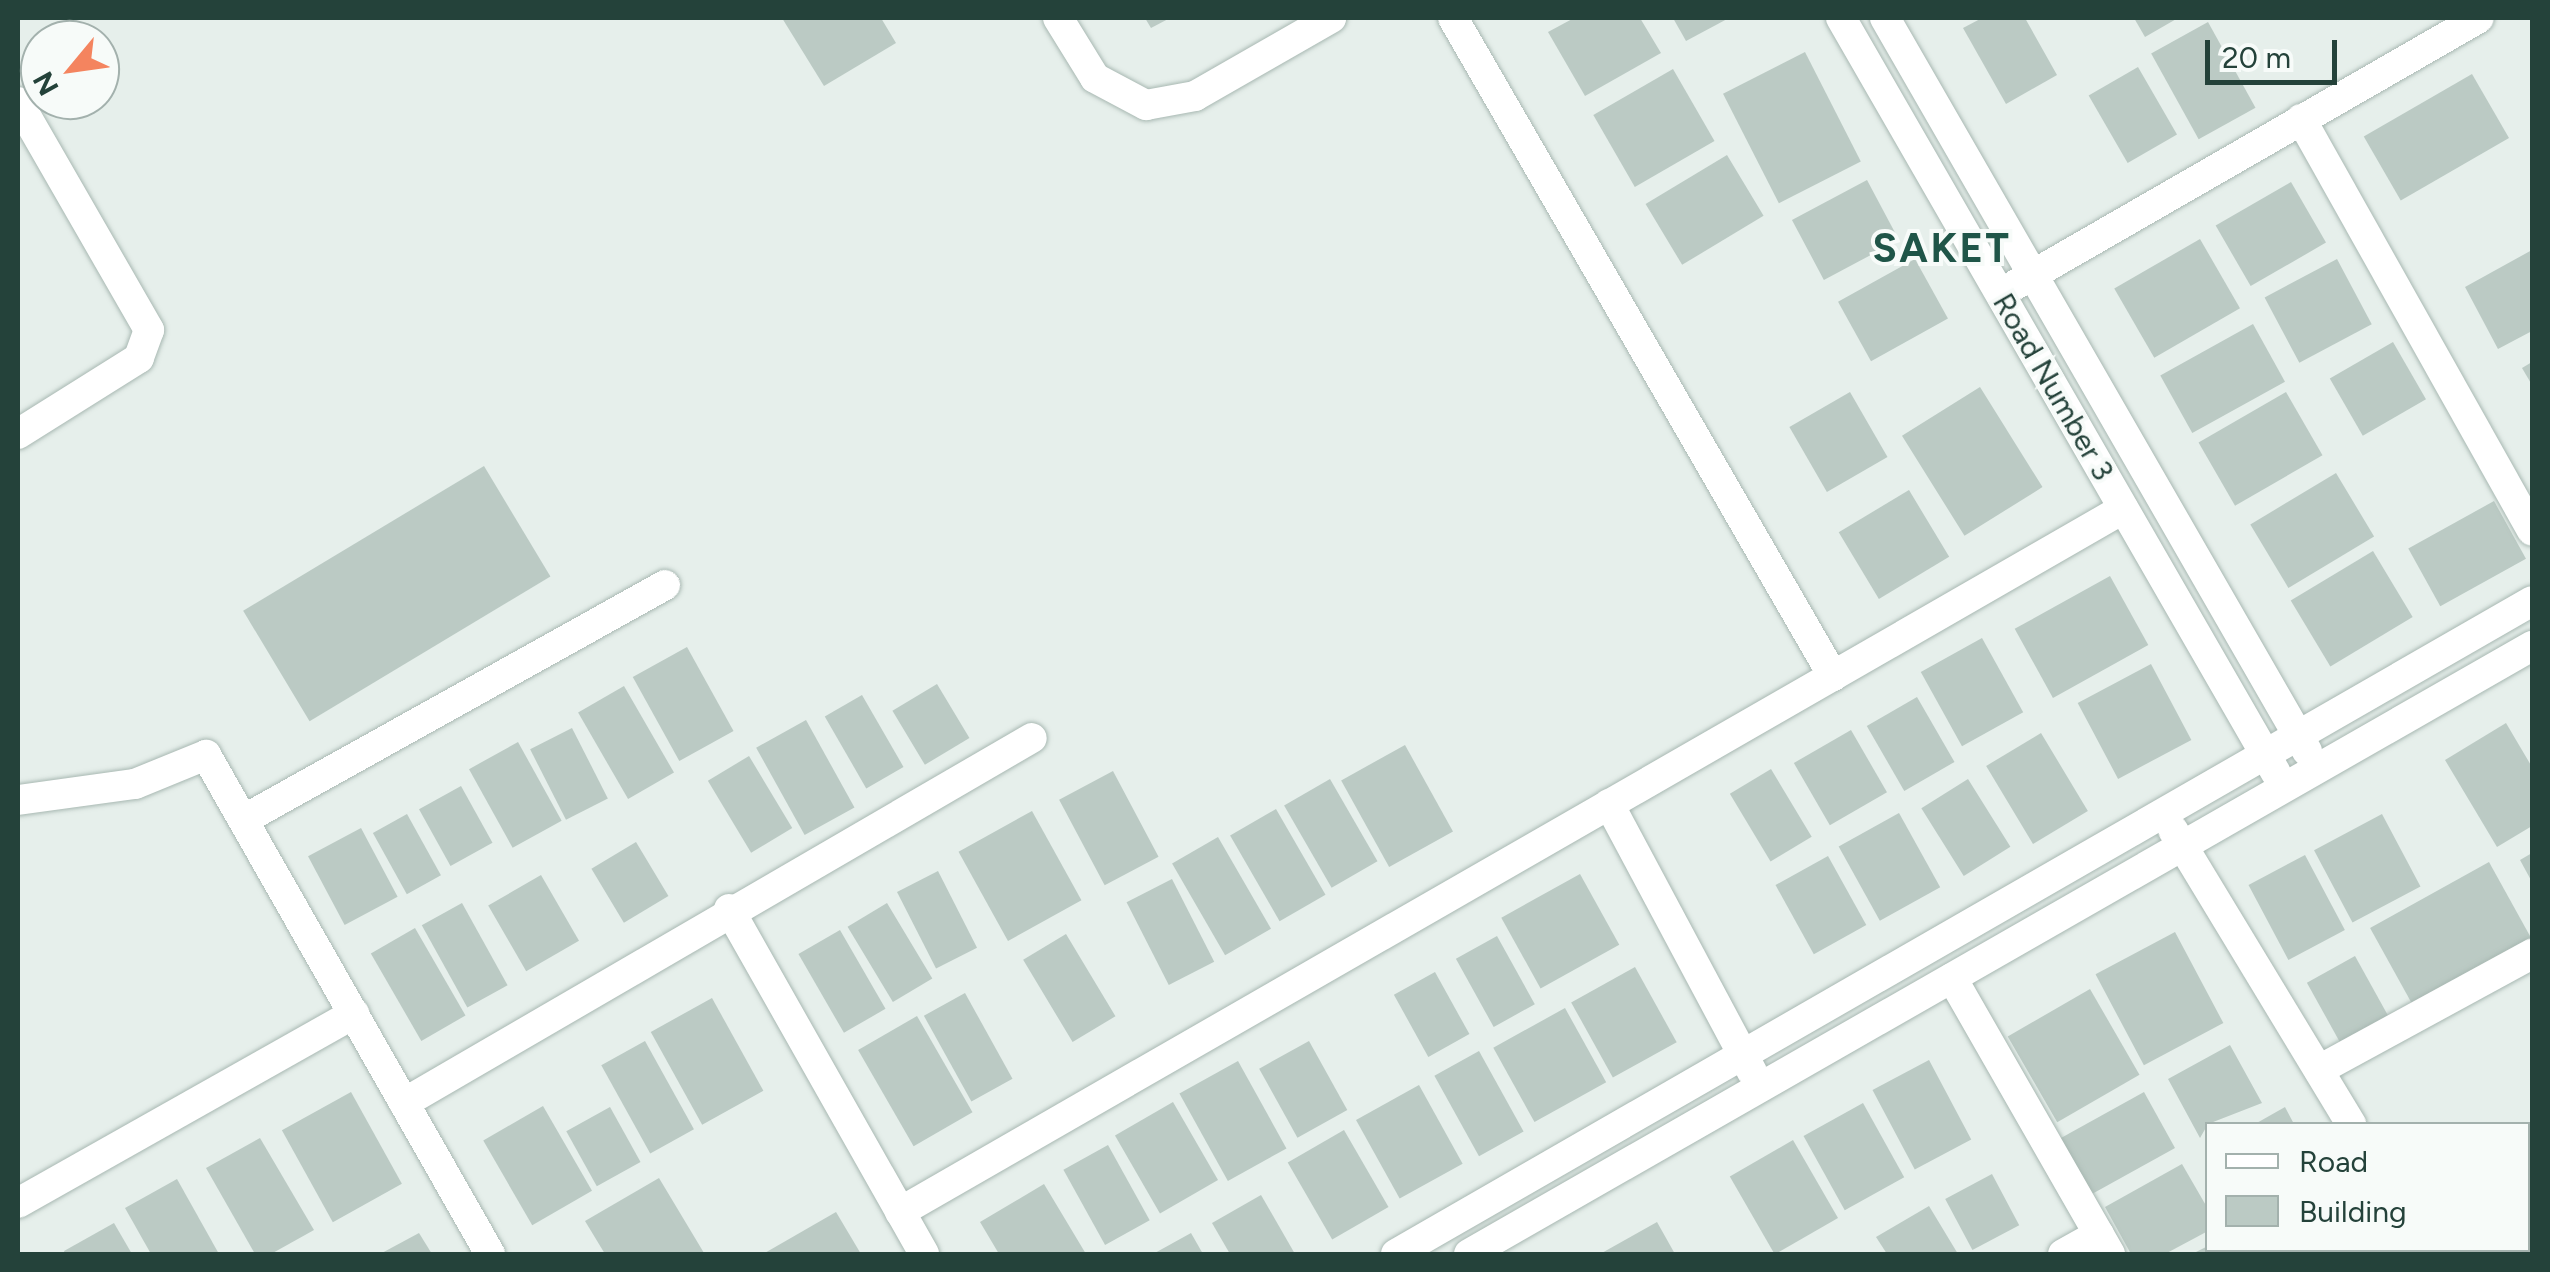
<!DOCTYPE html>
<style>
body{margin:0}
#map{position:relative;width:2550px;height:1272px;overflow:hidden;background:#e6efeb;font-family:Figtree,sans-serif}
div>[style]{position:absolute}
.building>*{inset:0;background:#bbcac4;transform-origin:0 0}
.roads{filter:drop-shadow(0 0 2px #a8b8b2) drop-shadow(0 0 2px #a8b8b2)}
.minor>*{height:30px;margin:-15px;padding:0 15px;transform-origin:15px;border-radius:15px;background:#fff}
span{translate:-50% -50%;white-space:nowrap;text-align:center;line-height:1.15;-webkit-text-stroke:8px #f7fbf9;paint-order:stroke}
.street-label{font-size:30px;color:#24423a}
.district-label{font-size:40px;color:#1f5548;font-weight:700;letter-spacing:2.5px}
.frame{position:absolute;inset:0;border:20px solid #24423a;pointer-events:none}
.legend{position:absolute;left:2205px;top:1122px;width:325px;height:130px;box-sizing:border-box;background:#f7fbf9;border:2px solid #a3b1ad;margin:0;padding:12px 18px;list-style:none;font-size:30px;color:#24423a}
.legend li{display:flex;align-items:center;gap:20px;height:50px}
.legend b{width:50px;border:2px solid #a3b1ad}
.north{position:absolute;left:20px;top:20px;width:100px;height:100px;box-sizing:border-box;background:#f7fbf9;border:2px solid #a3b1ad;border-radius:50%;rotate:241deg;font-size:28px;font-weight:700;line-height:40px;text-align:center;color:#24423a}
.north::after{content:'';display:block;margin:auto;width:35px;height:45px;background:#f4845f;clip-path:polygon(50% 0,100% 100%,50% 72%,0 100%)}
.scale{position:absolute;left:2205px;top:40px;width:132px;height:45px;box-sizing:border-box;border:5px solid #24423a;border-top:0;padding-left:12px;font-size:30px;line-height:35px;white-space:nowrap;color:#24423a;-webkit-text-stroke:8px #f7fbf9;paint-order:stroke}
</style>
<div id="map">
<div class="building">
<div style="clip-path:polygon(782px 18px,881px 18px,896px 43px,824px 86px)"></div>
<div style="clip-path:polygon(1145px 18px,1170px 18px,1151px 28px)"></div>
<div style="clip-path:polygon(1574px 18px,1640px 18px,1661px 53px,1585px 96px,1548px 32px)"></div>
<div style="clip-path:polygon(1673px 18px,1729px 18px,1686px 41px)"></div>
<div style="clip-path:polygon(1982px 18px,2025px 18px,2057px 75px,2006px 104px,1963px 28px)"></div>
<div style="clip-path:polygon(2134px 18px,2178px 18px,2145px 37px)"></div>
<div style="left:2208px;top:22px;width:98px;height:65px;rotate:61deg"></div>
<div style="left:1805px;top:52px;width:123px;height:92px;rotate:63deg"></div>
<div style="left:2138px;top:67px;width:78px;height:57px;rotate:60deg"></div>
<div style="left:1673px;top:69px;width:83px;height:92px;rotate:60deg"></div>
<div style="left:2472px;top:74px;width:74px;height:125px;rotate:60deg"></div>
<div style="left:1727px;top:155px;width:71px;height:95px;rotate:59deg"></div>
<div style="left:1867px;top:180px;width:68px;height:85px;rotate:62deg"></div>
<div style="left:2291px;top:182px;width:70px;height:87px;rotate:60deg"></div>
<div style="left:2200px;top:239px;width:80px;height:99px;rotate:60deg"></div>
<div style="clip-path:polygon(2532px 250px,2532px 331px,2498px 349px,2465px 287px)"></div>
<div style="left:1915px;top:259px;width:68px;height:88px;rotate:61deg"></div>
<div style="left:2337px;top:259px;width:74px;height:82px;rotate:62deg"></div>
<div style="left:2253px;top:324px;width:66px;height:106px;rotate:61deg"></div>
<div style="left:2393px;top:342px;width:66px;height:73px;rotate:60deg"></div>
<div style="clip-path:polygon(2532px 362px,2532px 385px,2522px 368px)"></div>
<div style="left:1980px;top:387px;width:118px;height:92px;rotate:58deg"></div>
<div style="left:1850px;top:392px;width:75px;height:70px;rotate:60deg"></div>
<div style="left:2286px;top:392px;width:73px;height:101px;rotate:60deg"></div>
<div style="left:484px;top:466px;width:129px;height:281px;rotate:59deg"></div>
<div style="left:2336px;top:473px;width:74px;height:100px;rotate:59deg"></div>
<div style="left:1909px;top:490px;width:78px;height:82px;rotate:59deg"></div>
<div style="left:2494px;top:501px;width:66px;height:98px;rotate:61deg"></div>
<div style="left:2373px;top:551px;width:77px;height:96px;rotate:59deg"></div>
<div style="left:2110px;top:576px;width:79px;height:109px;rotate:61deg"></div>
<div style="left:1982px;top:638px;width:85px;height:70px;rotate:61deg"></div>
<div style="left:687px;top:647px;width:96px;height:62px;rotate:61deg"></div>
<div style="left:2151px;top:664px;width:86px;height:83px;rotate:62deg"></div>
<div style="left:937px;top:684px;width:63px;height:52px;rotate:59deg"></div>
<div style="left:624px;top:686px;width:100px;height:53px;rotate:60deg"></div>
<div style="left:862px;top:695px;width:83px;height:43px;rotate:60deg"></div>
<div style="left:1917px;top:697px;width:75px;height:58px;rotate:60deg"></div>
<div style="left:806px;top:720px;width:100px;height:57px;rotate:61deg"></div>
<div style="clip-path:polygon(2506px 723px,2532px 767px,2532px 826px,2497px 847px,2445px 760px)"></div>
<div style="left:572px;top:728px;width:79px;height:47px;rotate:63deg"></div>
<div style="left:1851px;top:730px;width:72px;height:66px;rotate:60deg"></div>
<div style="left:2041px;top:733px;width:91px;height:64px;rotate:59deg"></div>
<div style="left:518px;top:742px;width:90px;height:56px;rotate:61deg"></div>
<div style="left:1405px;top:745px;width:99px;height:73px;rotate:61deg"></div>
<div style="left:749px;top:756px;width:84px;height:48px;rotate:59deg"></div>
<div style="left:1771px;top:769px;width:79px;height:48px;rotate:59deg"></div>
<div style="left:1113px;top:771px;width:97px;height:61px;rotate:62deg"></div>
<div style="left:1330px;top:779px;width:95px;height:53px;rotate:60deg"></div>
<div style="left:1968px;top:779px;width:80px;height:55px;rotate:58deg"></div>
<div style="left:461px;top:786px;width:65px;height:48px;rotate:61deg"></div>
<div style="left:1276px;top:809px;width:99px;height:53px;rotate:60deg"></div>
<div style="left:1032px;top:811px;width:102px;height:84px;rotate:61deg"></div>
<div style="left:1899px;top:813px;width:85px;height:69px;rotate:61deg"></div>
<div style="left:407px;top:814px;width:70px;height:39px;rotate:61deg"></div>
<div style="left:2382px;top:814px;width:82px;height:77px;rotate:62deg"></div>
<div style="left:361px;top:828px;width:78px;height:60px;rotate:62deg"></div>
<div style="left:1218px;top:837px;width:106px;height:53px;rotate:60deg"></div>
<div style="left:636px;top:842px;width:63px;height:52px;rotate:59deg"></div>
<div style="clip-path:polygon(2532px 853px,2532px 882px,2520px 860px)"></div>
<div style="left:2305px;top:855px;width:85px;height:64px;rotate:62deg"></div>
<div style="left:1828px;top:856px;width:79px;height:60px;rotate:61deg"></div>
<div style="left:2489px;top:862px;width:90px;height:136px;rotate:61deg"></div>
<div style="left:938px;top:871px;width:86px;height:46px;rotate:63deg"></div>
<div style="left:1580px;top:874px;width:81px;height:90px;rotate:61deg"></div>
<div style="left:541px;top:875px;width:76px;height:61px;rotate:60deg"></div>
<div style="left:1172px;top:879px;width:93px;height:51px;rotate:63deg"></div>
<div style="left:462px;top:903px;width:94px;height:46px;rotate:61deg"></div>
<div style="left:887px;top:903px;width:88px;height:46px;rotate:59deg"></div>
<div style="left:415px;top:928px;width:101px;height:51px;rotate:60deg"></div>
<div style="left:840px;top:930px;width:91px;height:48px;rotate:60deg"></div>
<div style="left:2175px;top:932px;width:103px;height:90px;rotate:62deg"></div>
<div style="left:1066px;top:934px;width:96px;height:50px;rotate:59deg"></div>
<div style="left:1497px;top:936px;width:78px;height:47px;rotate:61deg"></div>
<div style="left:2355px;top:956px;width:75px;height:55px;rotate:61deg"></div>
<div style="left:1635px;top:967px;width:86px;height:73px;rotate:61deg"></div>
<div style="left:1435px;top:972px;width:71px;height:47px;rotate:61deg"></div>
<div style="left:2090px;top:989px;width:99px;height:95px;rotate:60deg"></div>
<div style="left:965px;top:993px;width:98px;height:47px;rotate:61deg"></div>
<div style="left:712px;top:998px;width:106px;height:70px;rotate:61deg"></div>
<div style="left:1565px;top:1008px;width:85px;height:82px;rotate:61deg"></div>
<div style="left:917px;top:1016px;width:111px;height:68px;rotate:60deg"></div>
<div style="left:645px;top:1041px;width:101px;height:50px;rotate:61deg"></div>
<div style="left:1309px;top:1041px;width:79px;height:57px;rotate:61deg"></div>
<div style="clip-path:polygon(2230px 1045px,2262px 1103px,2208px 1124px,2200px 1138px,2168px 1079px)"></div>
<div style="left:1479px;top:1051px;width:92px;height:51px;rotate:61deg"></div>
<div style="left:1929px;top:1060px;width:90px;height:64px;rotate:62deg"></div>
<div style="left:1238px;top:1061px;width:100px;height:67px;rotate:61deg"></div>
<div style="left:1419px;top:1085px;width:90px;height:72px;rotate:61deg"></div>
<div style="left:351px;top:1092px;width:105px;height:79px;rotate:61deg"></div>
<div style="left:2144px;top:1092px;width:64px;height:96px;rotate:61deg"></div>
<div style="left:1173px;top:1102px;width:90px;height:67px;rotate:60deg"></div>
<div style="left:1863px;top:1103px;width:85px;height:68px;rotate:61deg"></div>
<div style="left:543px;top:1106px;width:98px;height:69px;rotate:60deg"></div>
<div style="left:610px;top:1107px;width:63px;height:50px;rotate:61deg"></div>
<div style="clip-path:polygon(2285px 1107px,2294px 1124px,2255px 1124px)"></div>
<div style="left:1344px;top:1130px;width:89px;height:65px;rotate:60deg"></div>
<div style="clip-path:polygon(260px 1138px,314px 1230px,271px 1254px,255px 1254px,206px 1168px)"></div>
<div style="left:1793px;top:1140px;width:90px;height:73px;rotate:60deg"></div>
<div style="left:1108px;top:1145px;width:86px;height:51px;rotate:61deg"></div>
<div style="clip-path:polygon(2182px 1164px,2208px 1209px,2208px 1231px,2165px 1254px,2131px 1254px,2105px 1207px)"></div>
<div style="left:1992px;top:1174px;width:58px;height:53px;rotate:62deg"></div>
<div style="clip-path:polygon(659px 1178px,704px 1253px,605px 1254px,585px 1221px)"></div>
<div style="clip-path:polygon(177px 1179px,219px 1254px,151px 1254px,125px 1208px)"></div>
<div style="clip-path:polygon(1044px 1184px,1086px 1254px,999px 1254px,980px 1222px)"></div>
<div style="clip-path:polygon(1261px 1195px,1295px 1254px,1230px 1254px,1212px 1223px)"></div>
<div style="clip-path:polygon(1929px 1206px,1958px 1254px,1887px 1254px,1876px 1237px)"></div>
<div style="clip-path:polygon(836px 1212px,861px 1254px,763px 1254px)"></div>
<div style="clip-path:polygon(1657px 1222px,1675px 1254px,1600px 1254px)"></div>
<div style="clip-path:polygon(114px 1223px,132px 1254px,65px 1254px,64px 1251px)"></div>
<div style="clip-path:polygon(419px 1233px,432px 1254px,380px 1254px)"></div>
<div style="clip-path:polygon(1191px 1233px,1203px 1254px,1153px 1254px)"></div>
<div style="clip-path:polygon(2208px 1246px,2239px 1250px,2242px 1254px,2192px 1254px)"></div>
<div style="clip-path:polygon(2254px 1250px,2328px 1250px,2319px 1254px)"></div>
<div style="clip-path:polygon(2451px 1250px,2511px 1250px,2502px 1254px)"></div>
</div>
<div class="roads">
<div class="minor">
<div style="left:1058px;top:18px;width:70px;rotate:58.3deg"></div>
<div style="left:1095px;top:78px;width:58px;rotate:27.9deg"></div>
<div style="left:1146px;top:105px;width:50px;rotate:-10.4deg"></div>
<div style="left:1195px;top:96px;width:157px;rotate:-29.8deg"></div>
<div style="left:1453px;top:18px;width:760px;rotate:59.99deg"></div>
<div style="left:1841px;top:18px;width:871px;rotate:60.05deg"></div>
<div style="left:1885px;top:18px;width:846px;rotate:60.07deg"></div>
<div style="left:18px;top:102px;width:263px;rotate:60.1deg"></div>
<div style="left:149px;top:330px;width:30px;rotate:110deg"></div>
<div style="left:139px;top:358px;width:143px;rotate:147.9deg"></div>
<div style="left:2301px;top:119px;width:472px;rotate:60.7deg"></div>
<div style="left:2015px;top:285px;width:535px;rotate:-29.92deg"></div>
<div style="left:18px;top:800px;width:118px;rotate:-7.8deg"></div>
<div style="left:135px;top:784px;width:77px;rotate:-22.2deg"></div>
<div style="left:206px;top:755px;width:574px;rotate:60.35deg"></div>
<div style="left:1609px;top:804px;width:304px;rotate:61.9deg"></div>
<div style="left:243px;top:820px;width:483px;rotate:-29.1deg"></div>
<div style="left:2173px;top:830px;width:344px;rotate:58.8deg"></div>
<div style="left:729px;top:909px;width:396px;rotate:60.5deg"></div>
<div style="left:1952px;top:978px;width:318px;rotate:60.2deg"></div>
<div style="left:2319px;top:1070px;width:243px;rotate:-28.6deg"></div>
<div style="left:404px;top:1103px;width:726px;rotate:-30.17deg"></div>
<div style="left:18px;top:1203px;width:386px;rotate:-29.4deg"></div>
<div style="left:900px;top:1212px;width:1411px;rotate:-29.89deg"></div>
<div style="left:2424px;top:1250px;width:5px;rotate:53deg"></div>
<div style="left:1396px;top:1254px;width:1310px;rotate:-29.89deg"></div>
<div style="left:1469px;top:1254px;width:1225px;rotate:-29.77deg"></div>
<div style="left:2063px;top:1254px;width:41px;rotate:-29.1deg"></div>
</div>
</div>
<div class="street-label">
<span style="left:2053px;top:387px;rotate:60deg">Road Number 3</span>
</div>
<div class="district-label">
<span style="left:1942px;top:248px">SAKET</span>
</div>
<div class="frame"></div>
<ul class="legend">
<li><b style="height:12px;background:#fff"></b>Road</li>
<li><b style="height:28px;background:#bbcac4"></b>Building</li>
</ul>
<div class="north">N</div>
<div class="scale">20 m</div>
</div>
